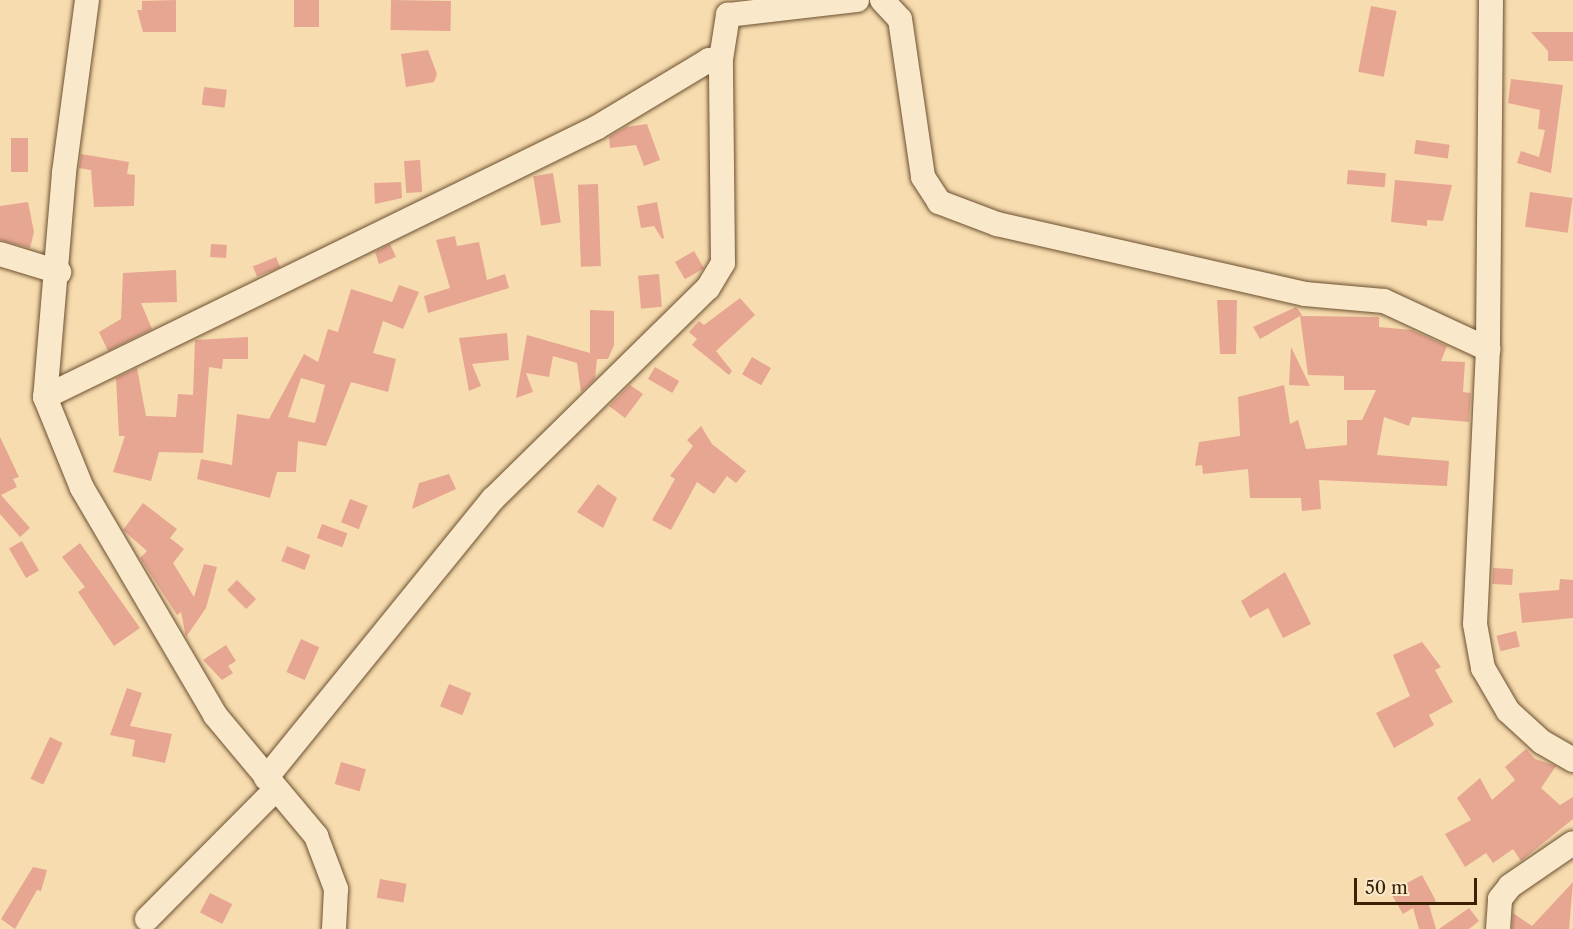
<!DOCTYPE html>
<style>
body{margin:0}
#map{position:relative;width:1573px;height:929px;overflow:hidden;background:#f7dcaf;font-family:"Libre Caslon Text",serif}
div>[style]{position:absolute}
.building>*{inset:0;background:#e7a692;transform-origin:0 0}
.roads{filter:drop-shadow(0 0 2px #6b5030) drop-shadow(0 0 2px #6b5030)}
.minor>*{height:24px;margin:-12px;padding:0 12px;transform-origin:12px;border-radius:12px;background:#fae8cb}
span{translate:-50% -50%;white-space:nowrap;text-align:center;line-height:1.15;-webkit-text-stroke:4.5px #fae8cb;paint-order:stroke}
.scale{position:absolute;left:1354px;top:878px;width:123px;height:27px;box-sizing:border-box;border:3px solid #3c2105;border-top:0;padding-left:8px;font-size:18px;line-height:21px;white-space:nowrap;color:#3c2105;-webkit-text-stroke:4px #fae8cb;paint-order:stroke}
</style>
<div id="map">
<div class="building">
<div style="clip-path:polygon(176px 0,176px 32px,143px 32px,137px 10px,142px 10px,142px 1px)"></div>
<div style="left:294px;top:0;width:25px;height:27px"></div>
<div style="left:391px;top:0;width:60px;height:30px;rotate:1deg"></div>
<div style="left:1371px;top:6px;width:26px;height:67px;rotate:11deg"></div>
<div style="clip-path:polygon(1531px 32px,1573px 32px,1573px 61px,1548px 61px,1548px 51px)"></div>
<div style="clip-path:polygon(428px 50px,437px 74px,434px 82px,406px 87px,401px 54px)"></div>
<div style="clip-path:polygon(1511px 79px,1563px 85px,1551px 173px,1517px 163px,1521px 151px,1539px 157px,1545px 130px,1538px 129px,1540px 110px,1508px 103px)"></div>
<div style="left:204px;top:87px;width:23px;height:18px;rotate:7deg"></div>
<div style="clip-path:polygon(647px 124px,660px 160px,644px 166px,636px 145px,610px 148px,609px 137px,626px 127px)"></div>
<div style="left:11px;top:138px;width:17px;height:34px"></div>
<div style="left:1416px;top:140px;width:34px;height:14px;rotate:8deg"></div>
<div style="clip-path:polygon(81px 154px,129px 162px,127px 174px,135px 175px,134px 206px,94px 207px,91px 170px,79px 168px)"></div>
<div style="left:420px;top:160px;width:32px;height:16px;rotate:86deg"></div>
<div style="left:1348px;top:170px;width:38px;height:14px;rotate:5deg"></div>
<div style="left:553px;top:173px;width:50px;height:20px;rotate:81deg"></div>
<div style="clip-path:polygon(1395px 180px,1452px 185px,1443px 221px,1427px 220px,1427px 226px,1391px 222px)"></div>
<div style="clip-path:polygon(401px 182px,402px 198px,375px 204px,374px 183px)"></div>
<div style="left:598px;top:184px;width:82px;height:20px;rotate:88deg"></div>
<div style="left:1530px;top:192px;width:43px;height:35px;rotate:8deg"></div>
<div style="clip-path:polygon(28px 202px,34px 232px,30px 248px,0 240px,0 206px)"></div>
<div style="clip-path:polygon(657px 202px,664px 238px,662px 239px,654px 226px,641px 228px,637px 206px)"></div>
<div style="clip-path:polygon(455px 236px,457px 246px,479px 242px,487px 280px,505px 274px,509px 288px,428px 313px,424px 296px,450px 288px,436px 240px)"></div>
<div style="left:211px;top:244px;width:16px;height:13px;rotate:4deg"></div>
<div style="clip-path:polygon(390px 244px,396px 257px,379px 264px,375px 252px)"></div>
<div style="left:694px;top:251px;width:20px;height:22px;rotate:60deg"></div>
<div style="left:276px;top:257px;width:11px;height:25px;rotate:68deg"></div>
<div style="clip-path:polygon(176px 270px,177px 302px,141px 303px,152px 329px,108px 351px,99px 332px,121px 319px,123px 273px)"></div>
<div style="left:659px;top:274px;width:33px;height:21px;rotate:85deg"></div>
<div style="clip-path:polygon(evenodd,399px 285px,419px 292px,403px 329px,383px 321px,373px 353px,396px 359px,388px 392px,351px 382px,326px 446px,298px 441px,296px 472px,277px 472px,270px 498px,197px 479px,201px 459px,232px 465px,237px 414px,269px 419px,304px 354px,318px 362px,328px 329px,338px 332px,351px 289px,392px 302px,399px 285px,301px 378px,325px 385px,315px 423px,288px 417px,301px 378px)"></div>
<div style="clip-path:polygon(740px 298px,755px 315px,716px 351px,732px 371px,729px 375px,692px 345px,697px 339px,689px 332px,699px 321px,704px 325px)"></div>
<div style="clip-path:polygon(1217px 300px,1237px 300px,1236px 354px,1220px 354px)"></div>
<div style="clip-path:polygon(1296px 307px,1302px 315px,1260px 339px,1253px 327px)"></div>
<div style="clip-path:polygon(590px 310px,614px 311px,614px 345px,608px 359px,597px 359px,595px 379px,581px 392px,577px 363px,553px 356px,549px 377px,526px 373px,533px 392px,516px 398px,527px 335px,590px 353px)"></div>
<div style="clip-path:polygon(1300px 316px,1379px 317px,1379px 327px,1412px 330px,1447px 346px,1441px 361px,1465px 362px,1463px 392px,1471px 393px,1469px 422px,1412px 417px,1409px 426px,1384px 417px,1377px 455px,1449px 461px,1447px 486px,1319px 480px,1321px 509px,1302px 511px,1301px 498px,1250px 498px,1248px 469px,1203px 474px,1202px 465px,1195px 466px,1199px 442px,1240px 436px,1238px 397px,1284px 385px,1290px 424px,1298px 420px,1306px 449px,1347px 445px,1347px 420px,1362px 420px,1376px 390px,1344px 390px,1344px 376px,1308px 375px)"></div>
<div style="clip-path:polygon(507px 333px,509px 360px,472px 364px,481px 386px,469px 391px,459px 338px)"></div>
<div style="clip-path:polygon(248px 337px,248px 359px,223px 359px,222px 369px,209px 367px,203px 453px,159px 452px,151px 481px,113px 472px,125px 436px,119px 436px,116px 378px,137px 368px,146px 416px,176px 417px,178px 394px,193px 395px,195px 340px)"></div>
<div style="clip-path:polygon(1291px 347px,1310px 386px,1289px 385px)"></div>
<div style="left:752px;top:357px;width:22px;height:20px;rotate:30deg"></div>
<div style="left:655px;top:367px;width:28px;height:14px;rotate:30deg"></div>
<div style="clip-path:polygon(630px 385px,643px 394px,625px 418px,609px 406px)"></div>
<div style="clip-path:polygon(701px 426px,712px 444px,746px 471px,736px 483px,727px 476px,714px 494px,697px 482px,671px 530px,652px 520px,675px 479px,670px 476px,693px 446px,687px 440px)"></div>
<div style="clip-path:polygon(0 437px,19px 477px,13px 479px,17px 487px,1px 495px,30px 528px,20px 537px,0 514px)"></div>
<div style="clip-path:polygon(449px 474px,456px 489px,412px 509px,419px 483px)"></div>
<div style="clip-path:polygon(598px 484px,617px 498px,603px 528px,577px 512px)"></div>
<div style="left:350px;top:499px;width:19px;height:25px;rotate:21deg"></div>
<div style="clip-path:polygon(143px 503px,177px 529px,170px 538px,184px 549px,173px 563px,194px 597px,204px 564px,217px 567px,206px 608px,186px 637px,181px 612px,177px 615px,140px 558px,147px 551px,123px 530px)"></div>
<div style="left:322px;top:524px;width:27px;height:15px;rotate:20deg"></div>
<div style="left:22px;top:541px;width:34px;height:15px;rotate:60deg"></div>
<div style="clip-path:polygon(80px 543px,140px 628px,114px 646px,78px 592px,85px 587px,62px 557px)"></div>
<div style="left:287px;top:546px;width:25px;height:16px;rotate:21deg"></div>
<div style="left:1493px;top:568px;width:20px;height:16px;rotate:3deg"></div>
<div style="clip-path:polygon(1285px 572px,1311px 624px,1283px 638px,1268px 608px,1250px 618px,1241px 601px)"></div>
<div style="clip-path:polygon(1560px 579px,1573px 580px,1573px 618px,1522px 623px,1519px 593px,1559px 590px)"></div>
<div style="left:237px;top:580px;width:27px;height:14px;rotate:45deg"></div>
<div style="left:1516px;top:631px;width:16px;height:20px;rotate:76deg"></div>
<div style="left:301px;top:639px;width:20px;height:36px;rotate:24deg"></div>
<div style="clip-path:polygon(1422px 642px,1441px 667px,1435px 670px,1453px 702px,1429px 715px,1434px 725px,1394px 748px,1376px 713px,1410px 696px,1393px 655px)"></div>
<div style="clip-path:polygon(226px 645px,236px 661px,228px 666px,233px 673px,222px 680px,203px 660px)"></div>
<div style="left:449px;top:684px;width:24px;height:24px;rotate:22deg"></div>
<div style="clip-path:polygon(127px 688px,142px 693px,130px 726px,172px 734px,165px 763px,132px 756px,135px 740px,110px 735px)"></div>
<div style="left:50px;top:737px;width:14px;height:46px;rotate:25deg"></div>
<div style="clip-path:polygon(1526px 749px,1535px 759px,1556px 766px,1541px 788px,1560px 805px,1573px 797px,1573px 819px,1521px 861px,1513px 849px,1493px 863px,1486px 853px,1465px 867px,1445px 834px,1471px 820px,1457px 798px,1480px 778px,1492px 800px,1515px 780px,1505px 767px)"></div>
<div style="left:341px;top:762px;width:26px;height:23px;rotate:16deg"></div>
<div style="clip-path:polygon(33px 867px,47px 870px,41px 891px,37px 890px,15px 929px,1px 919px)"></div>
<div style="clip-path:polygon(1422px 875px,1436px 901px,1429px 905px,1436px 929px,1419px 929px,1413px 908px,1403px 914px,1390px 892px)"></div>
<div style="left:380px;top:879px;width:27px;height:19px;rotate:10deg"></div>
<div style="clip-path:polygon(1573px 882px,1569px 929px,1512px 929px,1513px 913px,1532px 926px)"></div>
<div style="left:210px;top:893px;width:25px;height:22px;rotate:27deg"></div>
<div style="clip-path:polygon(1469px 908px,1479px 921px,1469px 929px,1439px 929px)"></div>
</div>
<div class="roads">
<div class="minor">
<div style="left:87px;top:0;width:175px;rotate:97.6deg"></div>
<div style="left:64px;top:173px;width:225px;rotate:94.8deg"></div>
<div style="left:45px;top:397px;width:98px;rotate:67.9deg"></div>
<div style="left:82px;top:488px;width:263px;rotate:59.6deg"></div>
<div style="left:215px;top:715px;width:158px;rotate:50.1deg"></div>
<div style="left:316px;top:836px;width:57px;rotate:69.3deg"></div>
<div style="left:336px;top:889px;width:40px;rotate:92.9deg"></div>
<div style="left:882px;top:0;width:26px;rotate:47deg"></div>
<div style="left:900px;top:19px;width:160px;rotate:81.7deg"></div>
<div style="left:923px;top:177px;width:30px;rotate:57deg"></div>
<div style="left:939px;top:202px;width:62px;rotate:20.8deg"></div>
<div style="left:997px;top:224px;width:316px;rotate:12.8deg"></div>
<div style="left:1305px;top:294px;width:79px;rotate:5.1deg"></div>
<div style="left:1384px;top:301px;width:115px;rotate:24.8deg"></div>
<div style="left:1491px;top:0;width:349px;rotate:90.5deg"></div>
<div style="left:1488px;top:349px;width:275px;rotate:92.7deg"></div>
<div style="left:1475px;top:624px;width:45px;rotate:79.7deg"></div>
<div style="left:1483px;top:668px;width:50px;rotate:59.8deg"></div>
<div style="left:1508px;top:711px;width:46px;rotate:42.4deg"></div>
<div style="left:1542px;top:742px;width:36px;rotate:30deg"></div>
<div style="left:0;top:254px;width:62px;rotate:17deg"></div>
<div style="left:45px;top:397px;width:613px;rotate:-26.02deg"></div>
<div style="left:596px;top:128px;width:132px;rotate:-31deg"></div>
<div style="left:709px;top:60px;width:12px;rotate:-5deg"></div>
<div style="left:721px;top:59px;width:45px;rotate:-81deg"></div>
<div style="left:728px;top:15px;width:130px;rotate:-6.6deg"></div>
<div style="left:266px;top:778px;width:360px;rotate:-50.9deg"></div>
<div style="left:493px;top:499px;width:301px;rotate:-44.5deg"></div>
<div style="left:708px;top:288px;width:29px;rotate:-59deg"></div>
<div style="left:723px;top:263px;width:204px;rotate:-90.6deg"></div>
<div style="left:147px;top:919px;width:183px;rotate:-45.2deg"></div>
<div style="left:1498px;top:929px;width:30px;rotate:-86deg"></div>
<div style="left:1500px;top:899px;width:16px;rotate:-52deg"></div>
<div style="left:1510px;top:886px;width:76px;rotate:-34.3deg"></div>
</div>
</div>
<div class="scale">50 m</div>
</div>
